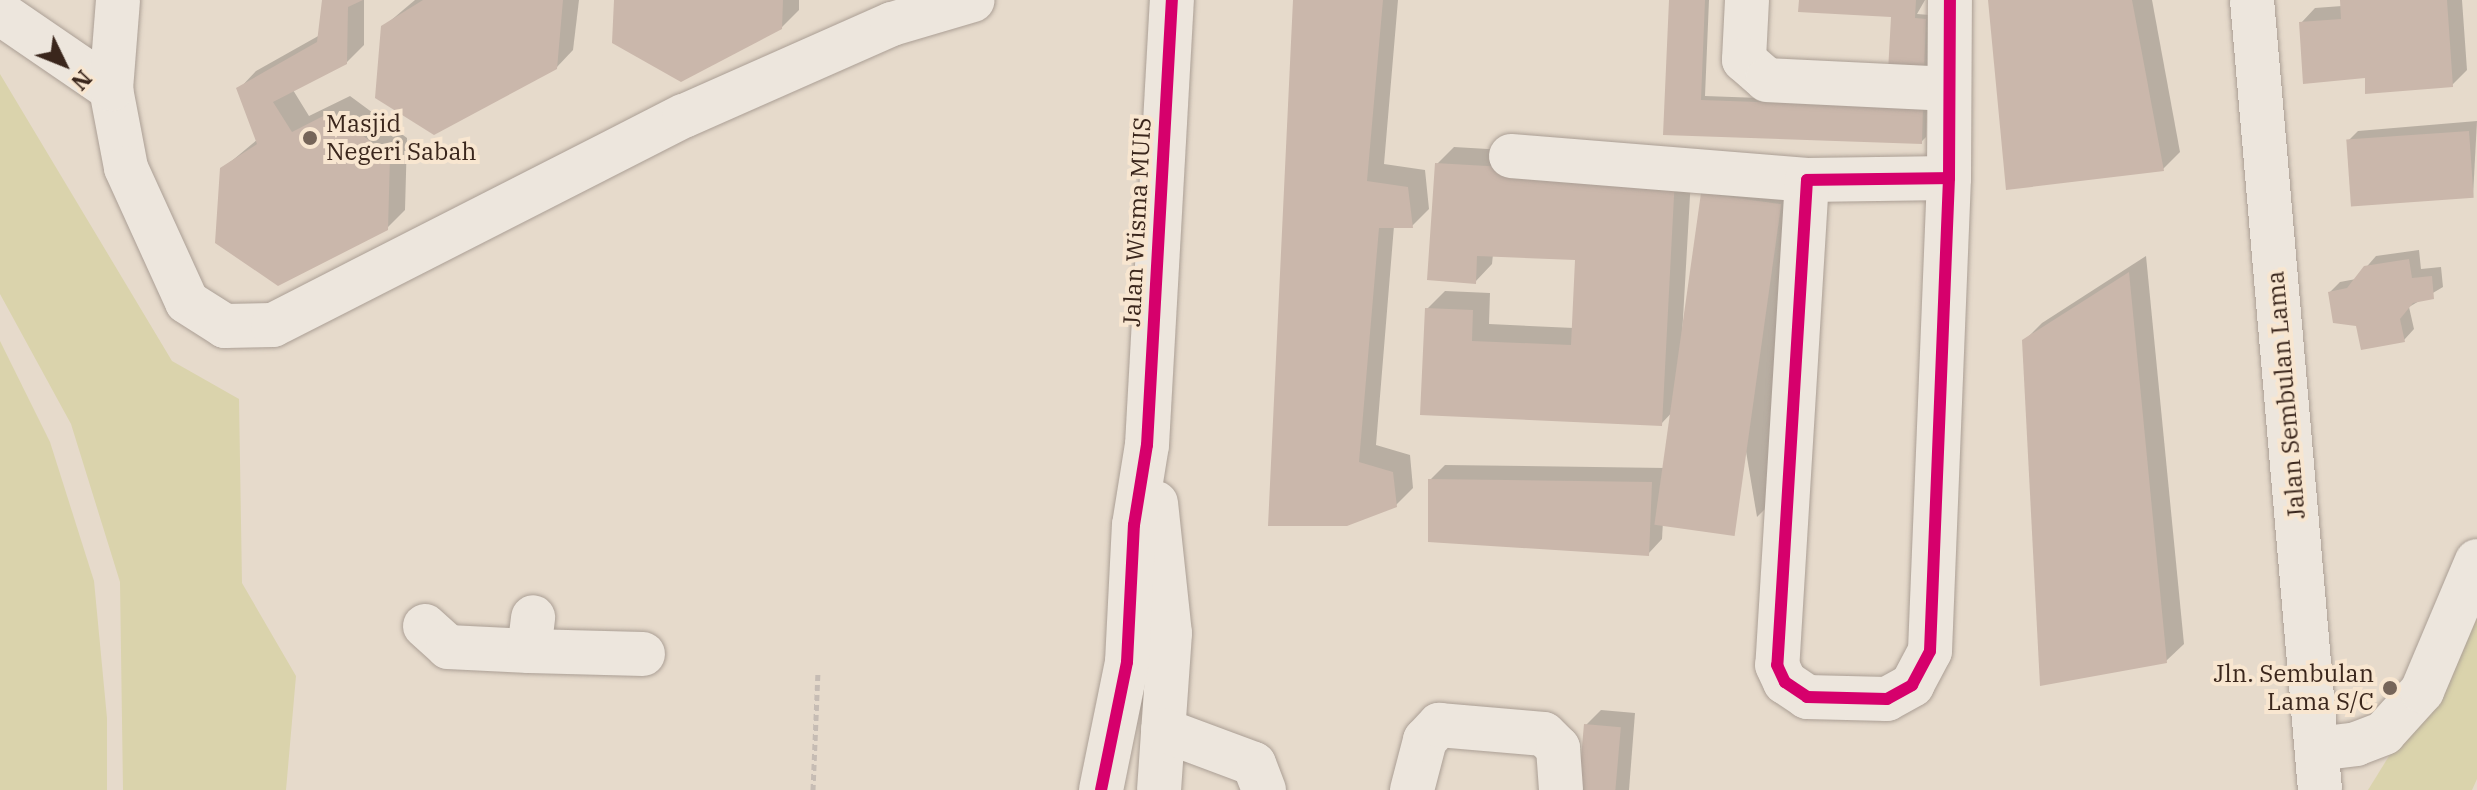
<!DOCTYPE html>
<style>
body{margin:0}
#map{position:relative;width:2477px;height:790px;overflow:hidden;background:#e6dacb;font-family:"IBM Plex Serif",serif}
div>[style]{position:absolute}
.green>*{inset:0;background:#dad3ac}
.shadow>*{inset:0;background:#0003}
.building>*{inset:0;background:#cab7ab;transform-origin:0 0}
.path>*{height:5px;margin-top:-2.5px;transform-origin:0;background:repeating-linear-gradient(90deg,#c6bcb4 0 6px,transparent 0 10px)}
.roads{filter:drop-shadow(0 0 2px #ab9f95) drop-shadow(0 0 2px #ab9f95)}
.minor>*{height:44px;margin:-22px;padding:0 22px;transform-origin:22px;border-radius:22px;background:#ede6dd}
.cycleway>*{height:12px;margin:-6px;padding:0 6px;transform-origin:6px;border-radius:6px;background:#d6006c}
.dots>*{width:22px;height:22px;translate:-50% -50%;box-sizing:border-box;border:4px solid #f8e6d0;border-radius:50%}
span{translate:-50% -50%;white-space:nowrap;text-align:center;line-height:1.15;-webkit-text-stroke:8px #f8e6d0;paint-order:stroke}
.poi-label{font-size:24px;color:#3a261c}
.left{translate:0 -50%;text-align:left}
.right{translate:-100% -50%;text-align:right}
.street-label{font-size:24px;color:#3a261c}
.north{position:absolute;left:24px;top:24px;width:80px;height:80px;-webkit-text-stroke:6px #f8e6d0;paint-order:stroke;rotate:133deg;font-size:22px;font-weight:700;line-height:32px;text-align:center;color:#3a261c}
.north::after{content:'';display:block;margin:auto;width:28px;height:36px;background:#3a261c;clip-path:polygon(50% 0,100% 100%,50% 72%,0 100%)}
</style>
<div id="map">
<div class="green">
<div style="clip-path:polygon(0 74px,172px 361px,239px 399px,242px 583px,296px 676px,286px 790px,123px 790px,120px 582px,71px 424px,0 294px)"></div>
<div style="clip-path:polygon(0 341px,50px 442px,94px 581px,107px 718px,107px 790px,0 790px)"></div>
<div style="clip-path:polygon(2477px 614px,2477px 779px,2472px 790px,2368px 790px)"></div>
</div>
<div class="shadow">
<div style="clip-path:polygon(324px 0,364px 0,364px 45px,346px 63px,293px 90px,309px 116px,350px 96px,407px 138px,405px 210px,387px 228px,222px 169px,258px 139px,239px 89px,256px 71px,320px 35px)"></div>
<div style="clip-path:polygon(415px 0,579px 0,573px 50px,556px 68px,383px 27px)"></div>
<div style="clip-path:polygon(616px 0,799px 0,799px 10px,781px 28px)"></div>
<div style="clip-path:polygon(1295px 0,1398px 0,1384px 164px,1425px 170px,1429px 209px,1412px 226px,1394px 226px,1376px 445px,1410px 455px,1413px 488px,1396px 505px,1347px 524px)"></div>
<div style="clip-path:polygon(1671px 0,1709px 0,1705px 96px,1927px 104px,1926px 137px,1921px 142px,1665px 133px)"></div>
<div style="clip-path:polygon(1801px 0,1925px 0,1917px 14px,1930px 15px,1928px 66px,1923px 71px,1893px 15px)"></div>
<div style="clip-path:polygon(1990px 0,2152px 0,2180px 152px,2163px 169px)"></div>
<div style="clip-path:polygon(2342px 0,2462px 0,2467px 70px,2452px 85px,2367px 76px,2301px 23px,2315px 8px,2342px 6px)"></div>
<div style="clip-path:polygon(2477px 121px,2473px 196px,2348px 141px,2358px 131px)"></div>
<div style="clip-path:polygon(1454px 147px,1692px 161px,1678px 406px,1661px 424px,1422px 413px,1427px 309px,1445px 291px,1490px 293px,1489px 324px,1574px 328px,1577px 258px,1493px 254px,1492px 264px,1475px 282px,1437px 164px)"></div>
<div style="clip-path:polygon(1795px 190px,1772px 502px,1757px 517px,1703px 194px)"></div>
<div style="clip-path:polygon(2419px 250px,2421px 269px,2441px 267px,2443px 287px,2409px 307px,2414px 329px,2404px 340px,2358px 324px,2330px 292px,2340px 282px,2356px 279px,2376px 256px)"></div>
<div style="clip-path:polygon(2146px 256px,2184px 644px,2166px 661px,2024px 341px,2042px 323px)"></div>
<div style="clip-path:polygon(1445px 465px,1666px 468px,1662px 539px,1648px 554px,1430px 480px)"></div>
<div style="clip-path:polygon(1601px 710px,1635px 713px,1629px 790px,1580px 790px,1586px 725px)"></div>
</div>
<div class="building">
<div style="clip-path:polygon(322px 0,363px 0,348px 7px,347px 64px,273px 102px,292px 132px,331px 112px,390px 156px,388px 230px,278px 286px,215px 243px,220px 168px,257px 144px,236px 88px,317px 42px)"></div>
<div style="clip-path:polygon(423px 0,563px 0,557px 69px,434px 135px,375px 98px,381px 26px)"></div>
<div style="clip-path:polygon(614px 0,783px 0,782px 29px,681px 82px,612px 43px)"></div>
<div style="clip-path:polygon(1293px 0,1383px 0,1367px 181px,1408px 187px,1413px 228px,1379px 228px,1359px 462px,1393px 472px,1397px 507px,1347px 526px,1268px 526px)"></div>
<div style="clip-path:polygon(1669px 0,1705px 0,1701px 100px,1923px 108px,1922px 144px,1663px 135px)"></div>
<div style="clip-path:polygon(1799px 0,1916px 0,1915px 18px,1926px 19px,1924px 73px,1888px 72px,1891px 17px,1798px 12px)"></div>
<div style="clip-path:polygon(1988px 0,2132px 0,2164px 171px,2006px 190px)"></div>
<div style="clip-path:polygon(2340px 0,2447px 0,2453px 87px,2365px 94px,2365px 78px,2303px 84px,2299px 22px,2341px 19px)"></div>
<div style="left:2469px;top:131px;width:67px;height:123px;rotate:86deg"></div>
<div style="clip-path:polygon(1435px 163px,1675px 177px,1662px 426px,1420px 415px,1425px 308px,1473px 310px,1472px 341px,1571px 345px,1575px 260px,1477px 256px,1476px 284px,1427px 280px)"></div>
<div style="left:1701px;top:193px;width:81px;height:335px;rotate:8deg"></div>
<div style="clip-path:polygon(2409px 259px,2412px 278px,2432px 276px,2434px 299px,2413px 303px,2400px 319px,2405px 342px,2361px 350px,2356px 326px,2333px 323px,2328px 292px,2347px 288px,2364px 266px)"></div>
<div style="clip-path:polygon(2129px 272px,2167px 663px,2040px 686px,2022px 340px)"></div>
<div style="clip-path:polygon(1428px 479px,1652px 482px,1649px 556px,1428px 542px)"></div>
<div style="left:1584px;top:724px;width:37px;height:66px;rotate:5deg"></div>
</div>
<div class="path">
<div style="left:813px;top:790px;width:119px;rotate:-87.6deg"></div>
</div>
<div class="roads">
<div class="minor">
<div style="left:1747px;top:0;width:60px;rotate:92.9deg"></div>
<div style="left:1744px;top:60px;width:30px;rotate:41deg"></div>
<div style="left:1767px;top:80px;width:182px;rotate:2.8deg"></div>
<div style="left:2252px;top:0;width:793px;rotate:85.08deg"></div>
<div style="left:0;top:13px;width:135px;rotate:34.4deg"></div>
<div style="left:111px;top:89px;width:80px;rotate:79.2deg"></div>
<div style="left:126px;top:168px;width:147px;rotate:65.5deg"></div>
<div style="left:187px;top:302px;width:45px;rotate:32.3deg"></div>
<div style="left:225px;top:326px;width:48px;rotate:-1.2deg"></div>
<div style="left:273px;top:325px;width:461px;rotate:-27deg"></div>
<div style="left:684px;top:116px;width:227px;rotate:-23.9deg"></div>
<div style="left:892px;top:24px;width:84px;rotate:-16.5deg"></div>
<div style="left:111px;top:89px;width:89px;rotate:-85.5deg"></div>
<div style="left:1511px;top:156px;width:297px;rotate:4.6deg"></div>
<div style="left:1949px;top:178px;width:142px;rotate:179.2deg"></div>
<div style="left:1807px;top:180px;width:486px;rotate:93.5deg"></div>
<div style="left:1777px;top:665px;width:19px;rotate:65deg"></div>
<div style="left:1785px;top:682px;width:27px;rotate:34deg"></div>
<div style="left:1807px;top:697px;width:80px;rotate:1.4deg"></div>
<div style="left:1887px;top:699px;width:29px;rotate:-29deg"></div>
<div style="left:1912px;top:685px;width:38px;rotate:-62deg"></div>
<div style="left:1930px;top:651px;width:473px;rotate:-87.7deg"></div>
<div style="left:1949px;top:178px;width:178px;rotate:-89.7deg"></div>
<div style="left:1156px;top:503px;width:131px;rotate:83.9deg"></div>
<div style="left:1170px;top:633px;width:157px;rotate:94deg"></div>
<div style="left:425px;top:626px;width:31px;rotate:42deg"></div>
<div style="left:448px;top:647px;width:81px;rotate:2.8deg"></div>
<div style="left:529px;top:651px;width:34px;rotate:-83deg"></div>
<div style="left:529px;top:651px;width:114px;rotate:1.5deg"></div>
<div style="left:1163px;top:730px;width:97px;rotate:20.5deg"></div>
<div style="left:1254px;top:764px;width:28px;rotate:69deg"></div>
<div style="left:2317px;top:749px;width:39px;rotate:-7deg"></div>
<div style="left:2356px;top:744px;width:30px;rotate:-21deg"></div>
<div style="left:2384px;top:733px;width:57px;rotate:-47.9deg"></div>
<div style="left:2422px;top:691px;width:141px;rotate:-67.1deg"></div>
<div style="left:1101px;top:790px;width:131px;rotate:-78.5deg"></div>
<div style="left:1127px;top:662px;width:137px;rotate:-87.1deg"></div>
<div style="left:1134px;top:525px;width:81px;rotate:-80.8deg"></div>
<div style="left:1147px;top:445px;width:446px;rotate:-86.8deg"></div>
<div style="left:1412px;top:790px;width:52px;rotate:-75.4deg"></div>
<div style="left:1425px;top:740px;width:21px;rotate:-47deg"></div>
<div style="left:1439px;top:725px;width:105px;rotate:4.9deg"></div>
<div style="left:1544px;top:734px;width:20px;rotate:45deg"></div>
<div style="left:1558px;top:748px;width:42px;rotate:85.9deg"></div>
</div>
</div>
<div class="cycleway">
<div style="left:1949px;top:178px;width:142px;rotate:179.2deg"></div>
<div style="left:1807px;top:180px;width:486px;rotate:93.5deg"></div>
<div style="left:1777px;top:665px;width:19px;rotate:65deg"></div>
<div style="left:1785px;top:682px;width:27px;rotate:34deg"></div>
<div style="left:1807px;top:697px;width:80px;rotate:1.4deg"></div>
<div style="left:1887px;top:699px;width:29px;rotate:-29deg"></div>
<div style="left:1912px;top:685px;width:38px;rotate:-62deg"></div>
<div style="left:1930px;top:651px;width:473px;rotate:-87.7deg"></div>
<div style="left:1949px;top:178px;width:178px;rotate:-89.7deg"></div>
<div style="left:1101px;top:790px;width:131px;rotate:-78.5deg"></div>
<div style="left:1127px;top:662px;width:137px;rotate:-87.1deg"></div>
<div style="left:1134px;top:525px;width:81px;rotate:-80.8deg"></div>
<div style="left:1147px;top:445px;width:446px;rotate:-86.8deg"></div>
</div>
<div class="dots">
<div style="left:310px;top:138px;background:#766559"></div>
<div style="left:2390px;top:688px;background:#766559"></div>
</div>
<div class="poi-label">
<span class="left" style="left:326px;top:138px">Masjid<br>Negeri Sabah</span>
<span class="right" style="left:2374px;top:688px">Jln. Sembulan<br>Lama S/C</span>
</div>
<div class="street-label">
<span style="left:1137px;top:222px;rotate:-87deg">Jalan Wisma MUIS</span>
<span style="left:2286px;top:395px;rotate:-95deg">Jalan Sembulan Lama</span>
</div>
<div class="north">N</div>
</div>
